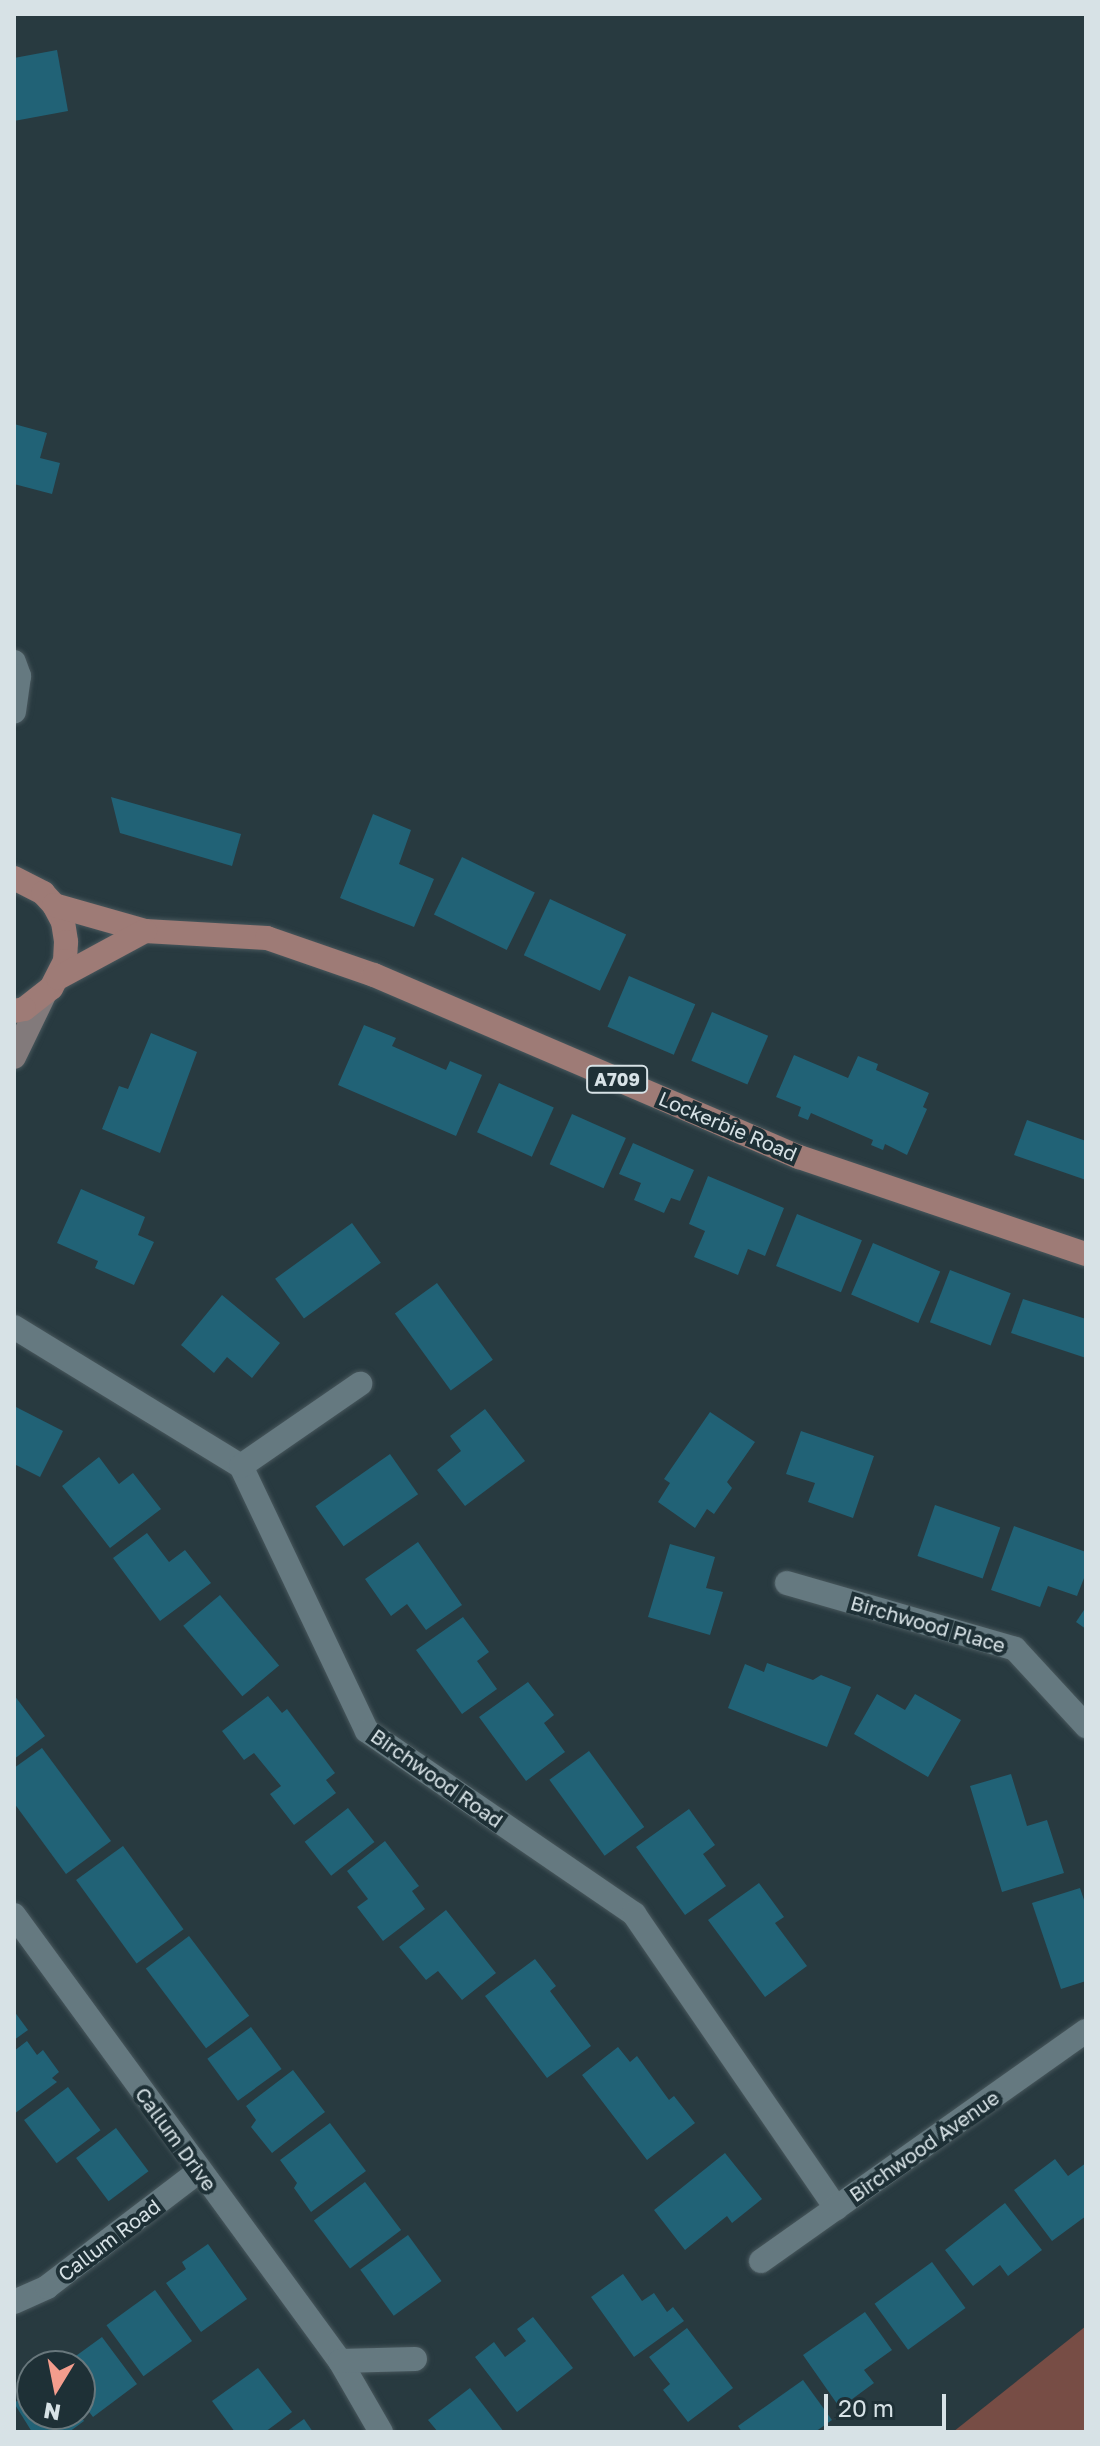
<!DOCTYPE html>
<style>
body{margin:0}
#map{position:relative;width:1100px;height:2446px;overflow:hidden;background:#283a40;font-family:"Golos Text",sans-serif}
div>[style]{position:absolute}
.green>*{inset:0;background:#774d45}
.building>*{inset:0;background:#216276;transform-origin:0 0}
.roads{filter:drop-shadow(0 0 2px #48575c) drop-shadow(0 0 2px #48575c)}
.street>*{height:24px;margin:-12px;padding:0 12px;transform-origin:12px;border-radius:12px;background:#657980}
.secondary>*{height:24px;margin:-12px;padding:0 12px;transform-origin:12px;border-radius:12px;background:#827a7b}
.primary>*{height:24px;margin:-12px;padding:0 12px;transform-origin:12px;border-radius:12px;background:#9e7b76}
span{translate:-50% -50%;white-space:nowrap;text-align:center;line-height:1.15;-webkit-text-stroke:8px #1e3036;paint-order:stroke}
.shield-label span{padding:2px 6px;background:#1e3036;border:2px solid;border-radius:6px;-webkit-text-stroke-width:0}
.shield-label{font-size:18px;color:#d7e2e6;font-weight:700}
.street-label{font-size:20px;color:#d7e2e6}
.frame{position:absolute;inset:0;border:16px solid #d7e2e6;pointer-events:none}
.north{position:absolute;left:16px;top:2350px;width:80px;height:80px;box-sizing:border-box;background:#1e3036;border:2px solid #68777c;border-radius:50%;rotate:190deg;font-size:22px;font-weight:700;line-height:32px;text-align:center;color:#d7e2e6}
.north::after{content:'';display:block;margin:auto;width:28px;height:36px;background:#f49d8d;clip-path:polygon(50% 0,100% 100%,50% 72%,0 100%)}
.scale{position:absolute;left:824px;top:2394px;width:122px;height:36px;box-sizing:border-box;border:4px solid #d7e2e6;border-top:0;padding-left:10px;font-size:24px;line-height:28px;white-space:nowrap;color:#d7e2e6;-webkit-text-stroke:6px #1e3036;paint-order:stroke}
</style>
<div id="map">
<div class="green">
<div style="clip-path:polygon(1086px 2326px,1086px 2432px,953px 2432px)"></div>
</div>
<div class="building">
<div style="clip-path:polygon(57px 50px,68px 111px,14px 121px,14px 58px)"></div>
<div style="clip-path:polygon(14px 424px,47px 433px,40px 458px,60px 463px,52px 494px,14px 484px)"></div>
<div style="clip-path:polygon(111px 797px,241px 834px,232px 866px,120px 833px)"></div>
<div style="clip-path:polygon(373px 814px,411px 830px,399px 864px,434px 879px,414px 927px,340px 898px)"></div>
<div style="left:462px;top:857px;width:81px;height:64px;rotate:26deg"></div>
<div style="left:550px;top:899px;width:84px;height:62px;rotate:25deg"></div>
<div style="left:629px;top:976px;width:72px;height:55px;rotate:23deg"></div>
<div style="left:712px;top:1012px;width:61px;height:53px;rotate:23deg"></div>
<div style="clip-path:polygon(364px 1025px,396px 1038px,392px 1046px,446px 1070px,450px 1061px,482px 1075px,456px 1136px,338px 1085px)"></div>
<div style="clip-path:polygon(151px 1033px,197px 1052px,160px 1153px,102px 1129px,119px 1086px,128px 1089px)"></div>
<div style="clip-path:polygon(794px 1055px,848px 1078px,858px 1056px,878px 1064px,876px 1070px,929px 1093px,923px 1107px,927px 1109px,907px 1155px,885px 1144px,883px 1150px,871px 1145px,873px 1140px,811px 1113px,808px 1120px,798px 1116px,801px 1107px,776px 1097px)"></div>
<div style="left:499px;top:1083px;width:60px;height:54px;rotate:24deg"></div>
<div style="left:572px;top:1114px;width:59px;height:55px;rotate:24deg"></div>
<div style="clip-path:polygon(1027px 1120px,1086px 1141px,1086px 1180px,1014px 1155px)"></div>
<div style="clip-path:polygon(633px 1143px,694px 1170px,680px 1201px,671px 1198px,664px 1213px,634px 1200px,641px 1183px,619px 1174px)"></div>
<div style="clip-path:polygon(708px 1176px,784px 1208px,765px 1256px,748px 1249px,738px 1275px,694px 1257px,705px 1231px,689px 1224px)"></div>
<div style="clip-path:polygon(81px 1189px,145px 1217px,138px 1235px,154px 1242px,134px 1285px,95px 1268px,98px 1261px,57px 1243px)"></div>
<div style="left:797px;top:1214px;width:70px;height:56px;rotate:22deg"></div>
<div style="left:352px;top:1223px;width:49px;height:95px;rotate:54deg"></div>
<div style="left:873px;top:1243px;width:73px;height:56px;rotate:23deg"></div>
<div style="left:950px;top:1270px;width:65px;height:56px;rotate:21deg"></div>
<div style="left:437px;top:1283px;width:95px;height:52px;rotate:54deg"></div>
<div style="clip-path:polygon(222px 1295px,280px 1343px,252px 1378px,227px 1357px,214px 1373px,181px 1345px)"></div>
<div style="clip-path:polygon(1023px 1299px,1086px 1319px,1086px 1358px,1011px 1333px)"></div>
<div style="clip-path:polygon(14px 1406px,63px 1431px,40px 1477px,14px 1464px)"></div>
<div style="clip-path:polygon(485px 1409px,525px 1461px,465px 1506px,437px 1470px,461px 1451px,450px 1436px)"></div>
<div style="clip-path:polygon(710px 1412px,755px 1442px,727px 1482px,732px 1488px,714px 1514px,707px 1509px,695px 1528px,658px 1502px,670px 1483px,664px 1479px)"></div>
<div style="clip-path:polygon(801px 1431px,874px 1456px,853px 1518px,808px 1502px,815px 1483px,786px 1474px)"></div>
<div style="left:390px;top:1454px;width:49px;height:91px;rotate:55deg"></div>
<div style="clip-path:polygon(99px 1457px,119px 1484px,133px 1473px,161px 1509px,110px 1548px,62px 1486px)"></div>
<div style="left:935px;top:1505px;width:69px;height:54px;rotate:19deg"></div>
<div style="clip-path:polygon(1014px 1526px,1086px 1552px,1086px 1573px,1077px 1596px,1048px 1586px,1040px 1607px,991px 1590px)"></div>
<div style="clip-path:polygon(147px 1533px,169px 1562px,185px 1550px,211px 1583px,160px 1621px,113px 1558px)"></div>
<div style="clip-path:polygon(418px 1542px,462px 1605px,426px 1630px,407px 1604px,391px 1616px,365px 1579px)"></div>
<div style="clip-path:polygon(670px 1544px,715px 1557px,706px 1588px,723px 1592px,710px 1635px,648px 1617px)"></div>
<div style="left:220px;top:1595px;width:92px;height:48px;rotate:50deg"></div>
<div style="clip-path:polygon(1086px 1607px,1086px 1629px,1076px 1622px)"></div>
<div style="clip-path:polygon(463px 1617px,489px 1652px,477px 1661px,497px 1689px,462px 1714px,416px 1650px)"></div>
<div style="clip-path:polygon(767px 1663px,813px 1680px,821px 1675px,851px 1687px,827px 1747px,728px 1708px,745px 1664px,764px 1672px)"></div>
<div style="clip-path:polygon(528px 1682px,554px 1715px,544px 1723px,565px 1752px,526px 1781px,479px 1717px)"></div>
<div style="clip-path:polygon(877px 1694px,905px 1710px,915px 1694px,961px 1720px,928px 1777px,854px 1734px)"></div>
<div style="clip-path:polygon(14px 1695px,45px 1736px,14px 1759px)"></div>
<div style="clip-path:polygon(268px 1696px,282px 1713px,287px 1709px,335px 1773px,326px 1780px,336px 1793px,294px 1825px,270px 1794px,281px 1786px,254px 1753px,244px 1760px,222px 1731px)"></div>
<div style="clip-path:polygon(42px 1748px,111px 1841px,66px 1874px,14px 1803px,14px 1768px)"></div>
<div style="left:589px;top:1751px;width:94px;height:49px;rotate:54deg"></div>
<div style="clip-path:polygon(1011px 1774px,1027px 1826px,1047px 1820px,1064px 1873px,1002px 1892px,970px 1786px)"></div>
<div style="left:348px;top:1808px;width:43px;height:55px;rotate:52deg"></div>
<div style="clip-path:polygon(689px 1809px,715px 1845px,703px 1854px,726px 1886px,685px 1915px,636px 1847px)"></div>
<div style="clip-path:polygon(385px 1841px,419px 1886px,412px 1891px,425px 1909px,383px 1941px,357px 1907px,368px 1899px,347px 1871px)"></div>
<div style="left:123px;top:1846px;width:103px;height:58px;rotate:54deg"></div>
<div style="clip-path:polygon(759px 1883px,784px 1917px,775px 1923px,807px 1966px,765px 1997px,708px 1920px)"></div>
<div style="clip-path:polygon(1080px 1888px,1086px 1906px,1086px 1981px,1061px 1989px,1032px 1903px)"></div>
<div style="clip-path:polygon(446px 1910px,496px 1973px,462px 2000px,438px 1971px,426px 1980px,399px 1947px)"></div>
<div style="left:189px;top:1936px;width:100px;height:54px;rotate:53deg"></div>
<div style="clip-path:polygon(535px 1959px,556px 1986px,550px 1991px,591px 2046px,547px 2078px,485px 1996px)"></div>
<div style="clip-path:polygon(14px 2011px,28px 2030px,14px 2040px)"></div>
<div style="left:251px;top:2027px;width:52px;height:54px;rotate:54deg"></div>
<div style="clip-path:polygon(27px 2041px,37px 2055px,43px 2050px,59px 2072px,52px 2078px,57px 2082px,14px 2114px,14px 2051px)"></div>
<div style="clip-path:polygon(618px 2047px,630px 2062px,637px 2056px,669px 2100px,674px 2096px,695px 2123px,647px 2160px,582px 2075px)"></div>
<div style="clip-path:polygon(293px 2070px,325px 2112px,272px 2153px,251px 2127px,256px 2120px,246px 2106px)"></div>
<div style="left:68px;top:2087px;width:54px;height:55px;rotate:53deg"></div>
<div style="clip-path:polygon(330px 2123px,366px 2171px,311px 2212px,294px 2188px,297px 2183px,280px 2160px)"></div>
<div style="left:116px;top:2128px;width:54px;height:50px;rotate:53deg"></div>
<div style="clip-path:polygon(725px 2153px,762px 2199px,732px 2223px,727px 2216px,685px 2250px,654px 2210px)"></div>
<div style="clip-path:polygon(1055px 2159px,1068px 2176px,1086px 2163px,1086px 2216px,1052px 2241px,1014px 2190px)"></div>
<div style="left:365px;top:2182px;width:60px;height:64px;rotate:53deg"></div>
<div style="clip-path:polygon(1005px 2203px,1042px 2250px,1008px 2276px,1000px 2265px,973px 2286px,945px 2250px)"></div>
<div style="left:408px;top:2235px;width:57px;height:59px;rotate:54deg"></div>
<div style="clip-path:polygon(208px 2244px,247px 2299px,201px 2332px,166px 2283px,186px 2269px,182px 2262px)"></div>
<div style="left:932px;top:2262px;width:57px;height:71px;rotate:54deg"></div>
<div style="clip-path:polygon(623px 2274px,642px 2301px,654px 2293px,667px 2312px,673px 2307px,684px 2321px,634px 2357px,591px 2297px)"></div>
<div style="left:155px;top:2290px;width:63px;height:60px;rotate:54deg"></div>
<div style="clip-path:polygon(865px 2312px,892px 2350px,864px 2370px,874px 2383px,840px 2408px,803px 2355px)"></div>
<div style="clip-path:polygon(533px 2317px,573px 2368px,517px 2412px,475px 2357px,494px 2342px,505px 2357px,526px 2341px,517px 2329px)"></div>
<div style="clip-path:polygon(687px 2328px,733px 2388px,688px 2422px,663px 2390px,670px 2384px,649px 2357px)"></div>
<div style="clip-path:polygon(102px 2337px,137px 2384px,93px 2417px,80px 2400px,80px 2366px,62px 2366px)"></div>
<div style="clip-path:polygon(258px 2368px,292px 2412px,265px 2432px,235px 2432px,212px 2401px)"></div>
<div style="clip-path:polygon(803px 2380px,832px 2420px,815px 2432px,742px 2432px,738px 2426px)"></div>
<div style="clip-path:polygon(470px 2388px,504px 2432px,438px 2432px,428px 2420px)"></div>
<div style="clip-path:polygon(32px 2391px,32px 2414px,80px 2414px,84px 2421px,69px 2432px,32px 2432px,14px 2403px)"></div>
<div style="clip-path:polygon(304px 2419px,313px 2432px,286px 2432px)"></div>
</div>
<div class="roads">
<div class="street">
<div style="left:14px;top:662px;width:15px;rotate:70deg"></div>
<div style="left:19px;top:676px;width:36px;rotate:98deg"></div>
<div style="left:14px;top:1327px;width:266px;rotate:31.5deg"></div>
<div style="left:241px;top:1466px;width:293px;rotate:64.6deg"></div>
<div style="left:367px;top:1731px;width:324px;rotate:34.4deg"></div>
<div style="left:634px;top:1914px;width:357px;rotate:55.5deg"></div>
<div style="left:241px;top:1466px;width:145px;rotate:-34.6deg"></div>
<div style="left:787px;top:1583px;width:237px;rotate:16.1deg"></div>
<div style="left:1015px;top:1649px;width:105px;rotate:47.3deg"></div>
<div style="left:14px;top:1915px;width:552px;rotate:53.84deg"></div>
<div style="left:340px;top:2361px;width:82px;rotate:60deg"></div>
<div style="left:761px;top:2261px;width:398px;rotate:-35.3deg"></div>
<div style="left:14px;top:2302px;width:36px;rotate:-24deg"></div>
<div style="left:47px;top:2287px;width:191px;rotate:-37.3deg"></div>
<div style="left:340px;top:2361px;width:75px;rotate:-1.5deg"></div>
</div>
<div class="secondary">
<div style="left:14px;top:1057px;width:67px;rotate:-64.2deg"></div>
</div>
<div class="primary">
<div style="left:14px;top:878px;width:33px;rotate:27deg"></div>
<div style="left:43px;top:893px;width:16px;rotate:47deg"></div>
<div style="left:54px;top:905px;width:19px;rotate:62deg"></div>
<div style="left:63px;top:922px;width:20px;rotate:81deg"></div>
<div style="left:66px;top:942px;width:19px;rotate:93deg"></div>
<div style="left:65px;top:961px;width:30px;rotate:117deg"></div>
<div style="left:51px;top:988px;width:34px;rotate:142deg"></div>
<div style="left:24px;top:1009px;width:10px;rotate:169deg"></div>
<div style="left:54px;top:905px;width:95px;rotate:15.9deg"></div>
<div style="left:145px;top:931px;width:122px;rotate:3.3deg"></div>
<div style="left:267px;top:938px;width:113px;rotate:19.1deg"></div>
<div style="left:374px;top:975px;width:462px;rotate:23.2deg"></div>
<div style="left:799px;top:1157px;width:303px;rotate:18.7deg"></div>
<div style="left:58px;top:978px;width:99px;rotate:-28.4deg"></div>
</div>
</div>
<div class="shield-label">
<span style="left:617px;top:1079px">A709</span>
</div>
<div class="street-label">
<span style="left:728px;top:1126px;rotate:23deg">Lockerbie Road</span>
<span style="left:928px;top:1624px;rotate:16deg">Birchwood Place</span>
<span style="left:437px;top:1778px;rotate:35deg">Birchwood Road</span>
<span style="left:176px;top:2139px;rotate:54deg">Callum Drive</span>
<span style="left:924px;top:2146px;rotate:-35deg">Birchwood Avenue</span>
<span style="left:109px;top:2240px;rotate:-37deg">Callum Road</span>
</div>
<div class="frame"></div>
<div class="north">N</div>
<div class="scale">20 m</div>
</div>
